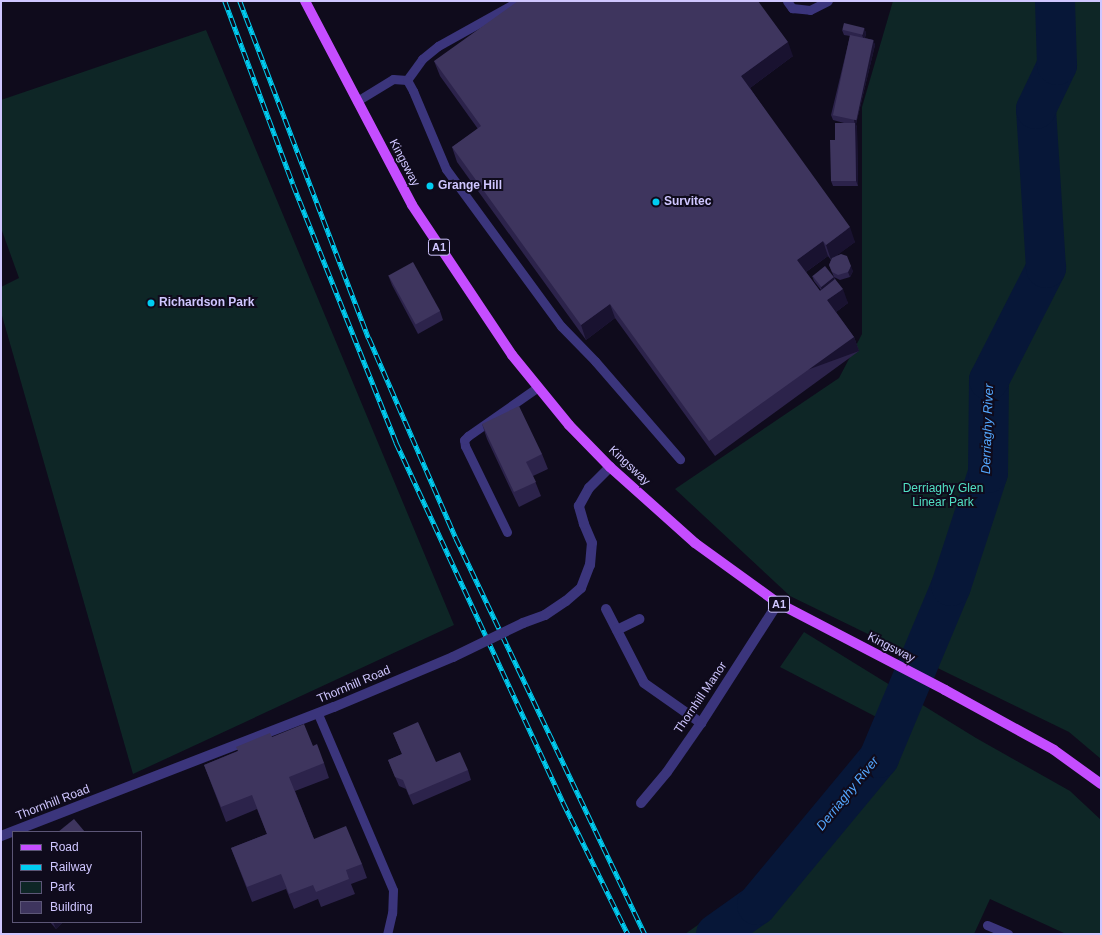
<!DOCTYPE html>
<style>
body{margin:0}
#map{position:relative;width:1102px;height:935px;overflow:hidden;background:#0f0b1c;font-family:Arial,sans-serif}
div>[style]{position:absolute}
.green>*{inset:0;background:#0e2626}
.river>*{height:40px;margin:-20px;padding:0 20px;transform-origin:20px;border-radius:20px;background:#071738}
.lane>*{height:9px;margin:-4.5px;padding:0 4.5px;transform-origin:4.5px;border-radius:4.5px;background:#3b357c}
.street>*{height:10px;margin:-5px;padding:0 5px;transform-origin:5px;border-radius:5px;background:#3b357c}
.primary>*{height:10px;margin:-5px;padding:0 5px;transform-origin:5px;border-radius:5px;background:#c54dff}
.rail>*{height:4.5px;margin-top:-2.25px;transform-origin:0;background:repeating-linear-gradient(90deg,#0f0b1c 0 9px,#00cdf1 0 18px);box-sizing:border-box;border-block:1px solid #00cdf1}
.street-bridge>*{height:10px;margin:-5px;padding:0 5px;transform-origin:5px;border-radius:5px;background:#3b357c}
.wall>*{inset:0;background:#2c234b}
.shaded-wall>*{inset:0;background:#191230;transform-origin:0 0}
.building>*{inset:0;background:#3e355e;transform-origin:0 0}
.dots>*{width:11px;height:11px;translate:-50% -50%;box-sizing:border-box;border:2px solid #0f0b1c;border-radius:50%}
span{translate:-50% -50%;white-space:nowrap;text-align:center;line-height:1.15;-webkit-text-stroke:4px #0f0b1c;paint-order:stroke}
.shield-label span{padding:1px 3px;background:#0f0b1c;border:1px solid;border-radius:3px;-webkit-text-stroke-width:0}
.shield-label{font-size:11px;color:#cfc6ff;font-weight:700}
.street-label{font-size:12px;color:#cfc6ff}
.poi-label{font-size:12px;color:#cfc6ff;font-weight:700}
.left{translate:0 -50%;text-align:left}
.park-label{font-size:12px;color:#51e0c3}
.water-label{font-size:13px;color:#54a8ff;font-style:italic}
.frame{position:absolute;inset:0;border:2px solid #cfc6ff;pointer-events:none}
.legend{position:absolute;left:12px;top:831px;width:130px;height:92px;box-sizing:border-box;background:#0f0b1c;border:1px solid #5c5677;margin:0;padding:5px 7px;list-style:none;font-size:12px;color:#cfc6ff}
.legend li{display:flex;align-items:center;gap:8px;height:20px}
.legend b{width:20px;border:1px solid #5c5677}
</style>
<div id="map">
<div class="green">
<div style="clip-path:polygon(893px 1px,1101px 1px,1101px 759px,1069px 732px,790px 596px,675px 489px,839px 378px,862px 334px,862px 107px)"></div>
<div style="clip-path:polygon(206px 30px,454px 625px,133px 774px,1px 312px,1px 287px,19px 278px,1px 228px,1px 100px)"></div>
<div style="clip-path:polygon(804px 632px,976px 738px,1070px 791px,1101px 820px,1101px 934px,1066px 934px,990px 899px,974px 934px,685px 934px,768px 876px,850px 786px,886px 722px,780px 667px)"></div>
</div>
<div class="river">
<div style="left:716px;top:934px;width:50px;rotate:-35.3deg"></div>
<div style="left:757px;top:905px;width:191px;rotate:-50.3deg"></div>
<div style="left:879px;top:758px;width:186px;rotate:-67.3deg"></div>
<div style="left:951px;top:586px;width:119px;rotate:-71.9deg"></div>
<div style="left:988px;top:473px;width:93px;rotate:-89.4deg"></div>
<div style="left:989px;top:380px;width:126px;rotate:-63deg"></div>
<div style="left:1046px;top:268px;width:159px;rotate:-93.6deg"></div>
<div style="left:1036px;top:109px;width:49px;rotate:-64.5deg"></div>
<div style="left:1057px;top:65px;width:64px;rotate:-91.8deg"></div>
</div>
<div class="lane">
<div style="left:787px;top:1px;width:9px;rotate:54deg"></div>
<div style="left:792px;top:8px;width:18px;rotate:6deg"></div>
<div style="left:810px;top:10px;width:20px;rotate:-27deg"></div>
<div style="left:407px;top:80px;width:26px;rotate:-54deg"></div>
<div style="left:422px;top:59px;width:21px;rotate:-39deg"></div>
<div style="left:438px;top:46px;width:93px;rotate:-29.1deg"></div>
<div style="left:357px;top:101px;width:42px;rotate:-31.4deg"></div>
<div style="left:393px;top:79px;width:14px;rotate:4deg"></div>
<div style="left:407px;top:80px;width:13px;rotate:61deg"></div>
<div style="left:413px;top:91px;width:85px;rotate:67.1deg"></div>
<div style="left:446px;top:169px;width:195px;rotate:53.8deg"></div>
<div style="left:561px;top:326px;width:49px;rotate:45.8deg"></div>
<div style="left:595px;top:361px;width:130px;rotate:49.1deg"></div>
<div style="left:507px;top:532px;width:96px;rotate:-116deg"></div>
<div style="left:465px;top:446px;width:6px;rotate:-99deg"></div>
<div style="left:464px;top:440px;width:6px;rotate:-45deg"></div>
<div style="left:468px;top:436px;width:85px;rotate:-35deg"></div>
<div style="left:318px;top:714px;width:191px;rotate:66.9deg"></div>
<div style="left:393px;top:890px;width:23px;rotate:92deg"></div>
<div style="left:392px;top:913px;width:22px;rotate:103deg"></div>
<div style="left:987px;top:925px;width:23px;rotate:23deg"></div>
</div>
<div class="street">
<div style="left:606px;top:609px;width:83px;rotate:62.8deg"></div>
<div style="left:644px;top:683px;width:70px;rotate:35.1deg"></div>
<div style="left:523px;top:623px;width:23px;rotate:-20deg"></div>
<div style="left:545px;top:615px;width:25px;rotate:-34deg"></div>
<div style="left:566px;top:601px;width:20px;rotate:-41deg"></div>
<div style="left:581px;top:588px;width:25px;rotate:-69deg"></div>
<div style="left:590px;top:565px;width:22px;rotate:-85deg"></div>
<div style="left:592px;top:543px;width:21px;rotate:-113deg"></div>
<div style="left:584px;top:524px;width:19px;rotate:-106deg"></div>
<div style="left:579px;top:506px;width:21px;rotate:-61deg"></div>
<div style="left:589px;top:488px;width:30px;rotate:-45deg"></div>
<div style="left:617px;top:630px;width:25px;rotate:-26deg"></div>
<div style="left:641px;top:803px;width:40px;rotate:-50deg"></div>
<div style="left:667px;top:772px;width:60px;rotate:-55.2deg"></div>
<div style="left:701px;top:723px;width:143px;rotate:-57.3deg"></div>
<div style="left:1px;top:836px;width:357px;rotate:-21.2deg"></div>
<div style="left:334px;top:707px;width:129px;rotate:-22.8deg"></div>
</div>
<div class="primary">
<div style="left:305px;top:1px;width:230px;rotate:62.3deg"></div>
<div style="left:412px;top:205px;width:180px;rotate:56.3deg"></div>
<div style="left:512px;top:355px;width:90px;rotate:50.8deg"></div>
<div style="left:569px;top:425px;width:59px;rotate:45.7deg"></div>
<div style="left:610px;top:467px;width:114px;rotate:41.8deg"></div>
<div style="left:695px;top:543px;width:102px;rotate:35.9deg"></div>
<div style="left:778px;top:603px;width:188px;rotate:27.5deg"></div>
<div style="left:945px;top:690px;width:124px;rotate:28.8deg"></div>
<div style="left:1054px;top:750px;width:58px;rotate:35.9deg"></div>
</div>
<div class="rail">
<div style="left:225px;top:1px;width:195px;rotate:69.6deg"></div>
<div style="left:293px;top:184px;width:278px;rotate:68.2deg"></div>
<div style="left:396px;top:442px;width:397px;rotate:65.1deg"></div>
<div style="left:563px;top:802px;width:147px;rotate:63.8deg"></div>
<div style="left:240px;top:1px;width:361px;rotate:69.1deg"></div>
<div style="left:369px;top:338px;width:218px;rotate:66.5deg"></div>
<div style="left:456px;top:538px;width:439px;rotate:64.5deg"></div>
</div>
<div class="street-bridge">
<div style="left:453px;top:657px;width:78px;rotate:-25.9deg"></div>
</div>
<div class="wall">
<div style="clip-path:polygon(864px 28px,866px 33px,865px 38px,873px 40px,875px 45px,856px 124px,857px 128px,858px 186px,833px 186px,831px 181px,835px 140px,844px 123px,833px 120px,831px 115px,850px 36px,844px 35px,842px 30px)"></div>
<div style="clip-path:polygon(793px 56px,750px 88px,855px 242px,837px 255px,853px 271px,850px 277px,840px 280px,834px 277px,829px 265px,831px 260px,828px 256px,806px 272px,820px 291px,821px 290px,814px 281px,812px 276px,834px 277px,848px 303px,836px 312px,854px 337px,859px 351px,715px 456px,615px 318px,586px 340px,457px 162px,452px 147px,478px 129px,440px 76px,434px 61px)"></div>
<div style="clip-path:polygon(388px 275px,440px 311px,443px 320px,418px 334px,392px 285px)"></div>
<div style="clip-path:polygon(482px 424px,542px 454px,548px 469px,533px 476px,541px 496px,519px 507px,487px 439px)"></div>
<div style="clip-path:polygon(393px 733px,436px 762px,468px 770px,471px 780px,413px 805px,406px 789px,399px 786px,388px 760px,402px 754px)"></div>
<div style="clip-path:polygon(272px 737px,313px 746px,324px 763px,329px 778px,295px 791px,314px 839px,362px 864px,367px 878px,351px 884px,355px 894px,321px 907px,318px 899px,294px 909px,286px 889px,252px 902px,231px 848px,267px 834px,257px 809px,226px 822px,204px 765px)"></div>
<div style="clip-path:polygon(50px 922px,63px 922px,56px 929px)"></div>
</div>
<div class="shaded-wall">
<div style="clip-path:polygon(864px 28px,866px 33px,864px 40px,862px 35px)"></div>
<div style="clip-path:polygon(873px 40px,875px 45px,856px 124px,857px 128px,858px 186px,856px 181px,855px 125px,854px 120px)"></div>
<div style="clip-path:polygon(788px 42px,793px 56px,746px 91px,741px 76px)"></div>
<div style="clip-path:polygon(850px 227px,855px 242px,831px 260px,826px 245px)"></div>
<div style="clip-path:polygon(823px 241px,828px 256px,803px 274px,797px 260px)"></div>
<div style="clip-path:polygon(851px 266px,853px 271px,850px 277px,848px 272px)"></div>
<div style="clip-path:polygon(834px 277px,835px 282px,822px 292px,821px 287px)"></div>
<div style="clip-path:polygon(843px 289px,848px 303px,832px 315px,827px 300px)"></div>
<div style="clip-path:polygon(610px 304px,615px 318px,586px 340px,581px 325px)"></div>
<div style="left:854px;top:337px;width:15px;height:178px;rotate:70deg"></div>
<div style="clip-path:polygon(53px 922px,63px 922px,56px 929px)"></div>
</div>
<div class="building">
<div style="clip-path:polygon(518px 1px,758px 1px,788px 42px,741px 76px,850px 227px,826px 245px,823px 241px,797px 260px,820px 291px,835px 279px,843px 289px,827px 300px,854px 337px,709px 441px,610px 304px,581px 325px,452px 147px,481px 126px,434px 61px)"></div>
<div style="left:844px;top:23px;width:21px;height:7px;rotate:14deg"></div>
<div style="left:850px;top:35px;width:24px;height:82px;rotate:12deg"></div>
<div style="clip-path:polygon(835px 123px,855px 123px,856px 181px,831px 181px,830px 140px,835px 140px)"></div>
<div style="clip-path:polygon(841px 254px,847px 256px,851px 266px,848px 272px,838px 275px,832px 272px,829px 265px,832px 258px)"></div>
<div style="left:413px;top:262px;width:56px;height:28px;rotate:61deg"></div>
<div style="left:825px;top:266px;width:14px;height:16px;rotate:51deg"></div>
<div style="clip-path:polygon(519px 406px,542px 454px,526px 462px,536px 482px,514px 492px,482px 424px)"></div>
<div style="clip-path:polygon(418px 722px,436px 762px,460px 752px,468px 770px,409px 795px,403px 780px,395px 777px,388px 760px,402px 754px,393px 733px)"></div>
<div style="clip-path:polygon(304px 724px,313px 746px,317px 744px,324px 763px,289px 777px,314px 839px,346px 826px,362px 864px,346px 870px,349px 879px,316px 892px,313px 885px,289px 894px,281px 874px,247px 887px,231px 848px,267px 834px,252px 795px,221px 807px,204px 765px,238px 751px,236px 747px,270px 733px,272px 737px)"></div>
<div style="clip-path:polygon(74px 819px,85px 832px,58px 832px)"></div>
</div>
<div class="dots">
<div style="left:430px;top:186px;background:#00cdf1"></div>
<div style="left:656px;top:202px;background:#00cdf1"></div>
<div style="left:151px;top:303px;background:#00cdf1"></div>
</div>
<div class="shield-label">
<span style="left:439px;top:247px">A1</span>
<span style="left:779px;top:604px">A1</span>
</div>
<div class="street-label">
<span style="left:404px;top:163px;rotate:62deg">Kingsway</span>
<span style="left:629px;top:466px;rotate:43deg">Kingsway</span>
<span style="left:891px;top:648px;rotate:27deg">Kingsway</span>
<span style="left:354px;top:685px;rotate:-23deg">Thornhill Road</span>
<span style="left:701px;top:698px;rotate:-56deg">Thornhill Manor</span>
<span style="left:53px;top:803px;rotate:-21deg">Thornhill Road</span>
</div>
<div class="poi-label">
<span class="left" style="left:438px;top:186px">Grange Hill</span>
<span class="left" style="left:664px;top:202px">Survitec</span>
<span class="left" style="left:159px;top:303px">Richardson Park</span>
</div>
<div class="park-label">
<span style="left:943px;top:496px">Derriaghy Glen<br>Linear Park</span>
</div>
<div class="water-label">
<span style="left:988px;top:429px;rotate:-88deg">Derriaghy River</span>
<span style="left:848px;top:794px;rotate:-51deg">Derriaghy River</span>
</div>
<div class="frame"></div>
<ul class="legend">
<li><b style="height:5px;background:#c54dff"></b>Road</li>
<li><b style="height:5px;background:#00cdf1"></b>Railway</li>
<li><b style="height:11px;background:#0e2626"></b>Park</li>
<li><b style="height:11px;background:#3e355e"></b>Building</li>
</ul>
</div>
